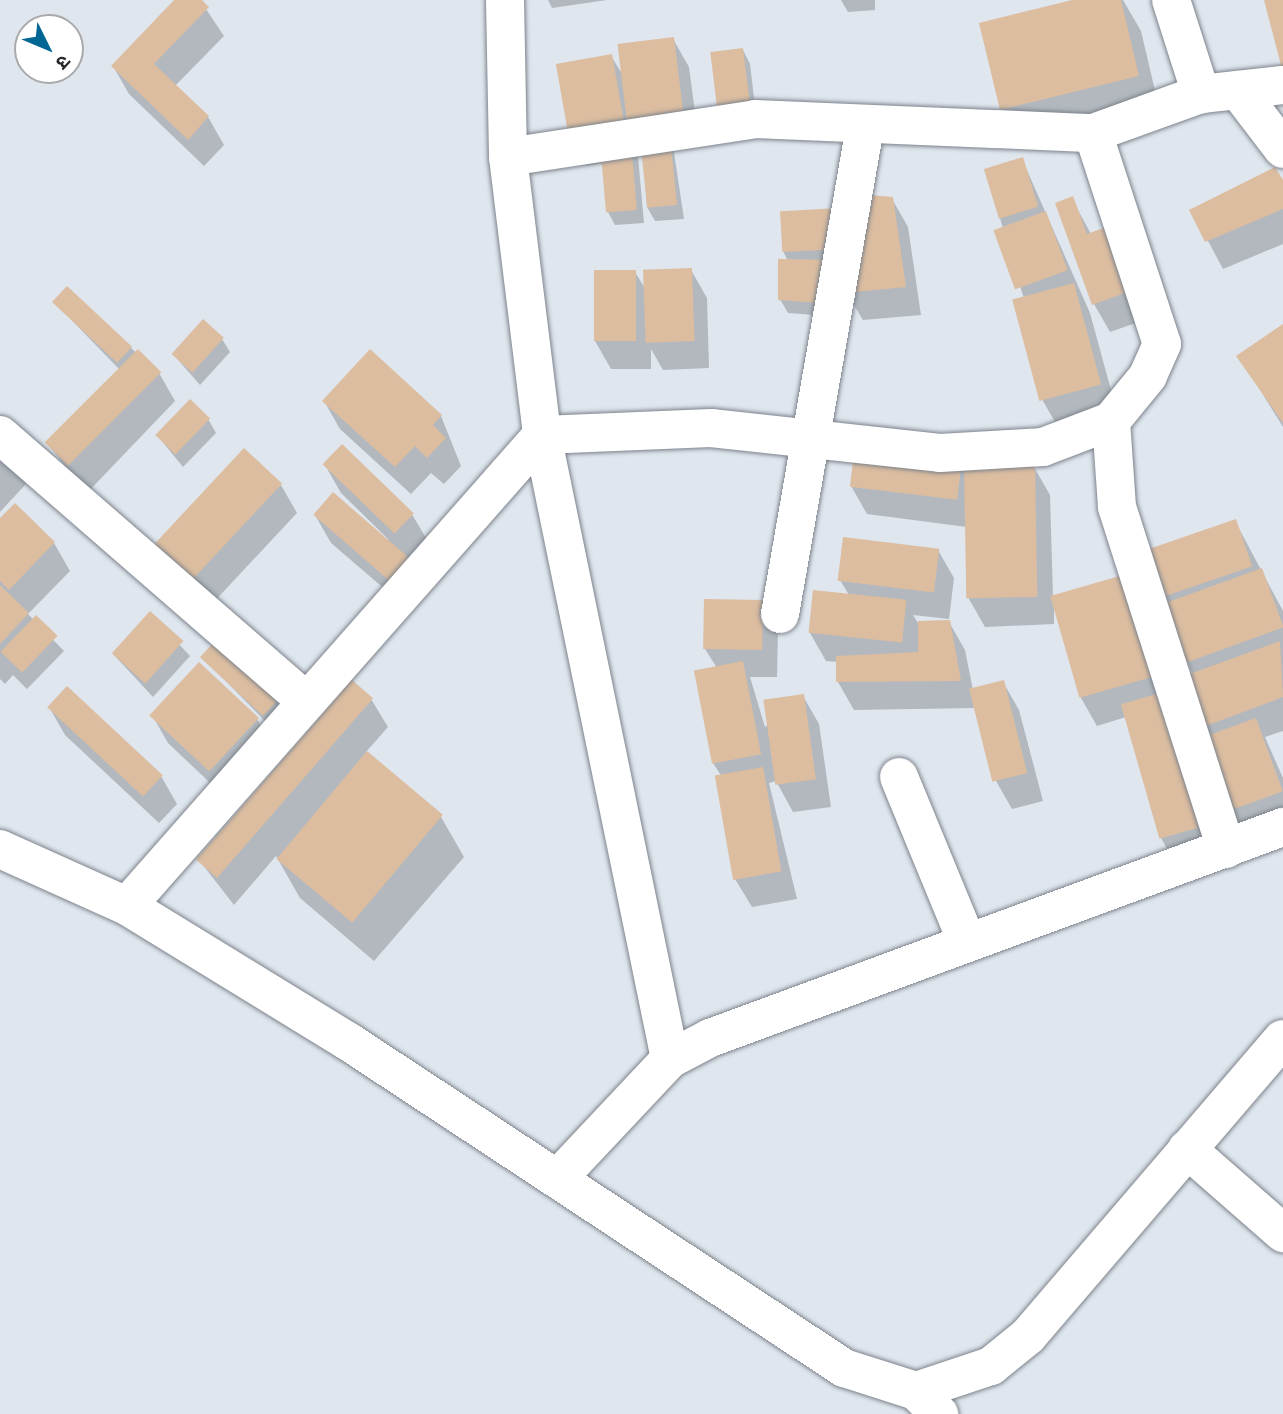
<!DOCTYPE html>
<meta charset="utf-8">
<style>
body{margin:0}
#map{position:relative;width:1283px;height:1414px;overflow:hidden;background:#dfe6ee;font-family:"DM Sans","Noto Sans Devanagari",sans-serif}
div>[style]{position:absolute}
.shadow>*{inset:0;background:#0003}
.building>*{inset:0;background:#dcbda0;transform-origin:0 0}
.roads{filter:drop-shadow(0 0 2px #7d838b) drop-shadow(0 0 2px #7d838b)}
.minor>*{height:38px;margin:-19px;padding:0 19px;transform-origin:19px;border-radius:19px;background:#fff}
.tertiary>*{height:38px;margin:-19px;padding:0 19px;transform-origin:19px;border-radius:19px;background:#fff}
span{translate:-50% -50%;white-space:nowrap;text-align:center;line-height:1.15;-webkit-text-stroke:5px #fff;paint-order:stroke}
.north{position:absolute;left:14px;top:14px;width:70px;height:70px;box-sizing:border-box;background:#fff;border:2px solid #a8a9aa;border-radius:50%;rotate:133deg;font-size:19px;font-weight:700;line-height:28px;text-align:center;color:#25272a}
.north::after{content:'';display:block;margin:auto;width:24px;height:32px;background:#006694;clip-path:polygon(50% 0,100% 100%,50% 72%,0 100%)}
</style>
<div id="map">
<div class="shadow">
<div style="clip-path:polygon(176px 0,200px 0,224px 36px,175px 86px,208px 117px,224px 145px,204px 166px,129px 94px,113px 66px)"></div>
<div style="clip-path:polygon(548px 0,607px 0,552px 8px)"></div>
<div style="clip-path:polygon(841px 0,875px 0,875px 10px,848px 12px)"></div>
<div style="clip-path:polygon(1078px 0,1123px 0,1141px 31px,1161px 116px,1025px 149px,1002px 109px)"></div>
<div style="clip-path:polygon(673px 39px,689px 67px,699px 143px,673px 146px,684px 219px,655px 221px,647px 207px,642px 143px,636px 134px,644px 223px,615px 225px,608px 212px,603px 163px,586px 166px,570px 138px,611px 56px,624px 77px)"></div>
<div style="clip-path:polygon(743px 50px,750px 64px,757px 123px,726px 126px)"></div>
<div style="clip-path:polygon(1022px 159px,1090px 313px,1117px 412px,1059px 429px,1043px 401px,1015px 302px,1024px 299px,986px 171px)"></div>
<div style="clip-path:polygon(1283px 184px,1283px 244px,1223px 269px,1192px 211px)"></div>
<div style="clip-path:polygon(892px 199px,908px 227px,921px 315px,863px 320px,845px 290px,842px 317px,788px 313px,780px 299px,788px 261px,783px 251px,839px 210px)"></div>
<div style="clip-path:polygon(1072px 199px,1091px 234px,1150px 318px,1110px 332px,1094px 304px)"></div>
<div style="clip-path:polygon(691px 270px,707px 298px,709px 368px,663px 370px,651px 349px,651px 369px,611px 369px,595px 341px,595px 272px,635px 272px,646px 290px)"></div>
<div style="clip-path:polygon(54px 302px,131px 348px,159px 373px,175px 401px,86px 494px,49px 445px,120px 370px)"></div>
<div style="clip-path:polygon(1283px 326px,1283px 427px,1239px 356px)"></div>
<div style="clip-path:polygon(222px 339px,230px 352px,200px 385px,173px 354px)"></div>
<div style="clip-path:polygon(324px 401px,441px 416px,461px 466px,444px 484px,431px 473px,411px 494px,340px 429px)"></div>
<div style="clip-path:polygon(208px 419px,216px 433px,183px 467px,157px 435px)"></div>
<div style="clip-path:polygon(0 447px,26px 484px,0 512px)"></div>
<div style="clip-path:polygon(342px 447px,413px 516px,429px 543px,408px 609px,331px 543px,315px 515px,389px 540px,341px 493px,325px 465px)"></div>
<div style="clip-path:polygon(857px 447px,1034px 467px,1050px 495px,1053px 597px,1129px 575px,1221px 853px,1177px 866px,1161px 838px,1126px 717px,1097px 726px,1081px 698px,1054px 604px,1054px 624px,985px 627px,969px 599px,967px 527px,867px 514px,851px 486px)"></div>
<div style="clip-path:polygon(281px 485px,297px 513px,210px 606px,173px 572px)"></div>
<div style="clip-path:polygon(0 521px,54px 543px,70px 571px,28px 614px,64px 651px,27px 689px,13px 675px,5px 684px,0 679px)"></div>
<div style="clip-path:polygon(1235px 521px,1283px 611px,1283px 731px,1265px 737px,1283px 778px,1283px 825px,1245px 840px,1229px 812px,1193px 675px,1160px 599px)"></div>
<div style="clip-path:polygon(938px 550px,954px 578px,949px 619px,913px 615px,918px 623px,949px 622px,965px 650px,973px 690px,1003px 682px,1019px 710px,1043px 801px,1012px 809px,996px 781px,976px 708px,854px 710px,838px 682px,838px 662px,826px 661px,810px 633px,849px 595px,840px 580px)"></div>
<div style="clip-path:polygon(762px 602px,778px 630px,777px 677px,750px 677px,765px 727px,803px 696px,819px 724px,831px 807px,793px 812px,776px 781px,769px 783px,797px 899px,752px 907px,735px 879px,722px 777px,713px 763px,717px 668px,705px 649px)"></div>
<div style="clip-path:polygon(150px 613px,190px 656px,153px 697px,113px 654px)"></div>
<div style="clip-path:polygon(202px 657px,279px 699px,287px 713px,272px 728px)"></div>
<div style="clip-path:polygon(371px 699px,388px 727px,366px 752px,441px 817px,464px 857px,374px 961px,300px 898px,276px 856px,234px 905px,199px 860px)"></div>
<div style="clip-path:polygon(49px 707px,161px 776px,177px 804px,159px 823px,65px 735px)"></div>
<div style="clip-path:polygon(152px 715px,257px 719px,273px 747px,226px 798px,168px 743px)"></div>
</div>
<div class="building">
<div style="clip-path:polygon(174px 0,202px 0,209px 7px,154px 64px,209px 116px,188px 140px,111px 66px)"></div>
<div style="clip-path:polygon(1072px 0,1121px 0,1139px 76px,1000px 110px,979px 23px)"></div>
<div style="clip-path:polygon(1264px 0,1283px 0,1283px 68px,1282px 69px)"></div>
<div style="left:674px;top:37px;width:79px;height:57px;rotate:83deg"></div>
<div style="left:743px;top:48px;width:61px;height:33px;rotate:83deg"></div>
<div style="left:612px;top:54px;width:75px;height:57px;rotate:80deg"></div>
<div style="left:670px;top:137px;width:68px;height:30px;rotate:84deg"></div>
<div style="left:631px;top:142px;width:68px;height:31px;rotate:85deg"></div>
<div style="left:1023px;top:157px;width:52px;height:41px;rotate:73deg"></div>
<div style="clip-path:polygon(1275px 167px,1283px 180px,1283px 209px,1205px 242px,1189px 210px)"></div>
<div style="clip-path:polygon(858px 194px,893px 197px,906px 287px,845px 293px)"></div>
<div style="clip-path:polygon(1073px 196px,1087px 234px,1112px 225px,1136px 289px,1092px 305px,1055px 203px)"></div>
<div style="left:840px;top:208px;width:41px;height:60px;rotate:87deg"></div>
<div style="left:1046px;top:211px;width:63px;height:56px;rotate:70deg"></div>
<div style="clip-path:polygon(778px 259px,840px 260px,835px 304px,778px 300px)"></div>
<div style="left:692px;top:268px;width:73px;height:49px;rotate:88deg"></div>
<div style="left:636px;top:270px;width:71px;height:42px;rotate:90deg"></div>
<div style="left:1074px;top:283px;width:105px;height:64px;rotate:75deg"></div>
<div style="left:67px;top:286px;width:89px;height:22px;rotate:43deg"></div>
<div style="left:203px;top:319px;width:28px;height:47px;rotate:42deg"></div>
<div style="clip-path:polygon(1283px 324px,1283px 423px,1236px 356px)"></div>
<div style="left:138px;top:349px;width:33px;height:132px;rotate:45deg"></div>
<div style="clip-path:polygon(370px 349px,442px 415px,433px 425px,446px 438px,427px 458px,415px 446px,395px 467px,322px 401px)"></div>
<div style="left:190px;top:399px;width:28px;height:50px;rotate:44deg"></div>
<div style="left:342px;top:444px;width:100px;height:28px;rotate:44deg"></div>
<div style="left:855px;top:445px;width:108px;height:42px;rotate:7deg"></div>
<div style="left:244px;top:448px;width:52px;height:131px;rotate:43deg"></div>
<div style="left:1035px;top:466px;width:131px;height:71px;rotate:89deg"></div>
<div style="left:333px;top:492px;width:103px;height:30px;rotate:41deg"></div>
<div style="clip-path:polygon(15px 503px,55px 542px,9px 590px,0 581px,0 518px)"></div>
<div style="left:1236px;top:519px;width:50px;height:100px;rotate:71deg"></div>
<div style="left:843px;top:537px;width:97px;height:44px;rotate:7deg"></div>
<div style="left:1262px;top:568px;width:63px;height:107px;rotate:70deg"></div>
<div style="left:1130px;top:573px;width:106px;height:83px;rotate:74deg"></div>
<div style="clip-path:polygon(0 585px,29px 613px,0 644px)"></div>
<div style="left:813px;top:590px;width:94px;height:43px;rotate:6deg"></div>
<div style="left:704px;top:599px;width:59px;height:50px;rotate:1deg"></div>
<div style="left:150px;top:611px;width:45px;height:57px;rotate:42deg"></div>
<div style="left:36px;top:615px;width:30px;height:51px;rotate:44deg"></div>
<div style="clip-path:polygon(950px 620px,961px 681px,836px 682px,836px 656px,918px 652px,918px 621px)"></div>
<div style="left:217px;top:639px;width:86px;height:25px;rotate:43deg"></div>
<div style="clip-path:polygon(1280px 641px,1283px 697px,1203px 727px,1184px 676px)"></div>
<div style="left:743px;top:661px;width:95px;height:50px;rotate:79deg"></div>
<div style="left:199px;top:662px;width:82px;height:73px;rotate:43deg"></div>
<div style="left:352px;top:680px;width:28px;height:238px;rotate:41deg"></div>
<div style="left:1004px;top:680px;width:96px;height:36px;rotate:76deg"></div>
<div style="left:67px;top:686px;width:131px;height:29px;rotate:43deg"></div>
<div style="left:1167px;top:691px;width:140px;height:48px;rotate:74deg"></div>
<div style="left:804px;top:694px;width:86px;height:41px;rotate:82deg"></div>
<div style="left:1256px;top:718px;width:78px;height:62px;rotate:70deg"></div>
<div style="left:367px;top:751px;width:99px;height:141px;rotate:40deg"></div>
<div style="left:763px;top:767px;width:106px;height:49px;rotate:80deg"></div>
</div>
<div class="roads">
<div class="minor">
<div style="left:505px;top:0;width:157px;rotate:88.9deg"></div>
<div style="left:508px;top:157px;width:280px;rotate:83deg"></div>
<div style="left:542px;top:435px;width:637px;rotate:78.41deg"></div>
<div style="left:1171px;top:0;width:99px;rotate:72.3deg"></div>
<div style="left:1238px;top:90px;width:74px;rotate:52.7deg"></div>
<div style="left:1093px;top:133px;width:222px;rotate:71.9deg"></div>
<div style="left:1162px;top:344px;width:35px;rotate:114deg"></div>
<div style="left:1148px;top:376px;width:58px;rotate:129.4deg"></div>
<div style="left:1111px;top:421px;width:86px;rotate:86deg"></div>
<div style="left:1117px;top:507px;width:359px;rotate:72.3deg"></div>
<div style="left:508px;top:157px;width:250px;rotate:-8.7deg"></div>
<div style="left:755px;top:119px;width:338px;rotate:2.4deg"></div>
<div style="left:1093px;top:133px;width:115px;rotate:-19.9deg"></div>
<div style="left:1201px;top:94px;width:82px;rotate:-6.3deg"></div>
<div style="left:0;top:435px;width:403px;rotate:41deg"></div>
<div style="left:780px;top:614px;width:493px;rotate:-80.1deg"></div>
<div style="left:899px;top:777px;width:178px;rotate:67.6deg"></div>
<div style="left:127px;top:906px;width:628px;rotate:-48.62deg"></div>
<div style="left:542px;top:435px;width:169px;rotate:-2.4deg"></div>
<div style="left:711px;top:428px;width:230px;rotate:6.2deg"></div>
<div style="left:940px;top:453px;width:103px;rotate:-3.3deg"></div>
<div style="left:1043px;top:447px;width:73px;rotate:-20.9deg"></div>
<div style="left:1187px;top:1149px;width:128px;rotate:41.2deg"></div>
<div style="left:560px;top:1176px;width:161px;rotate:-46.8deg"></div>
<div style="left:670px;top:1059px;width:45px;rotate:-27.7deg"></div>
<div style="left:710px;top:1038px;width:611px;rotate:-20.22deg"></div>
<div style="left:916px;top:1391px;width:33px;rotate:45deg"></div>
</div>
<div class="tertiary">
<div style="left:0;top:849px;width:139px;rotate:24.2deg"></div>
<div style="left:127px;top:906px;width:260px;rotate:31.5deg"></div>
<div style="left:349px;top:1042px;width:593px;rotate:33.37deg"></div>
<div style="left:844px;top:1368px;width:76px;rotate:17.7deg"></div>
<div style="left:916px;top:1391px;width:79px;rotate:-18.4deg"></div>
<div style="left:991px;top:1366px;width:48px;rotate:-39deg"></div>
<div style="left:1028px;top:1336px;width:391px;rotate:-49.4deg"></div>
</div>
</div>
<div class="north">उ</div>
</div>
